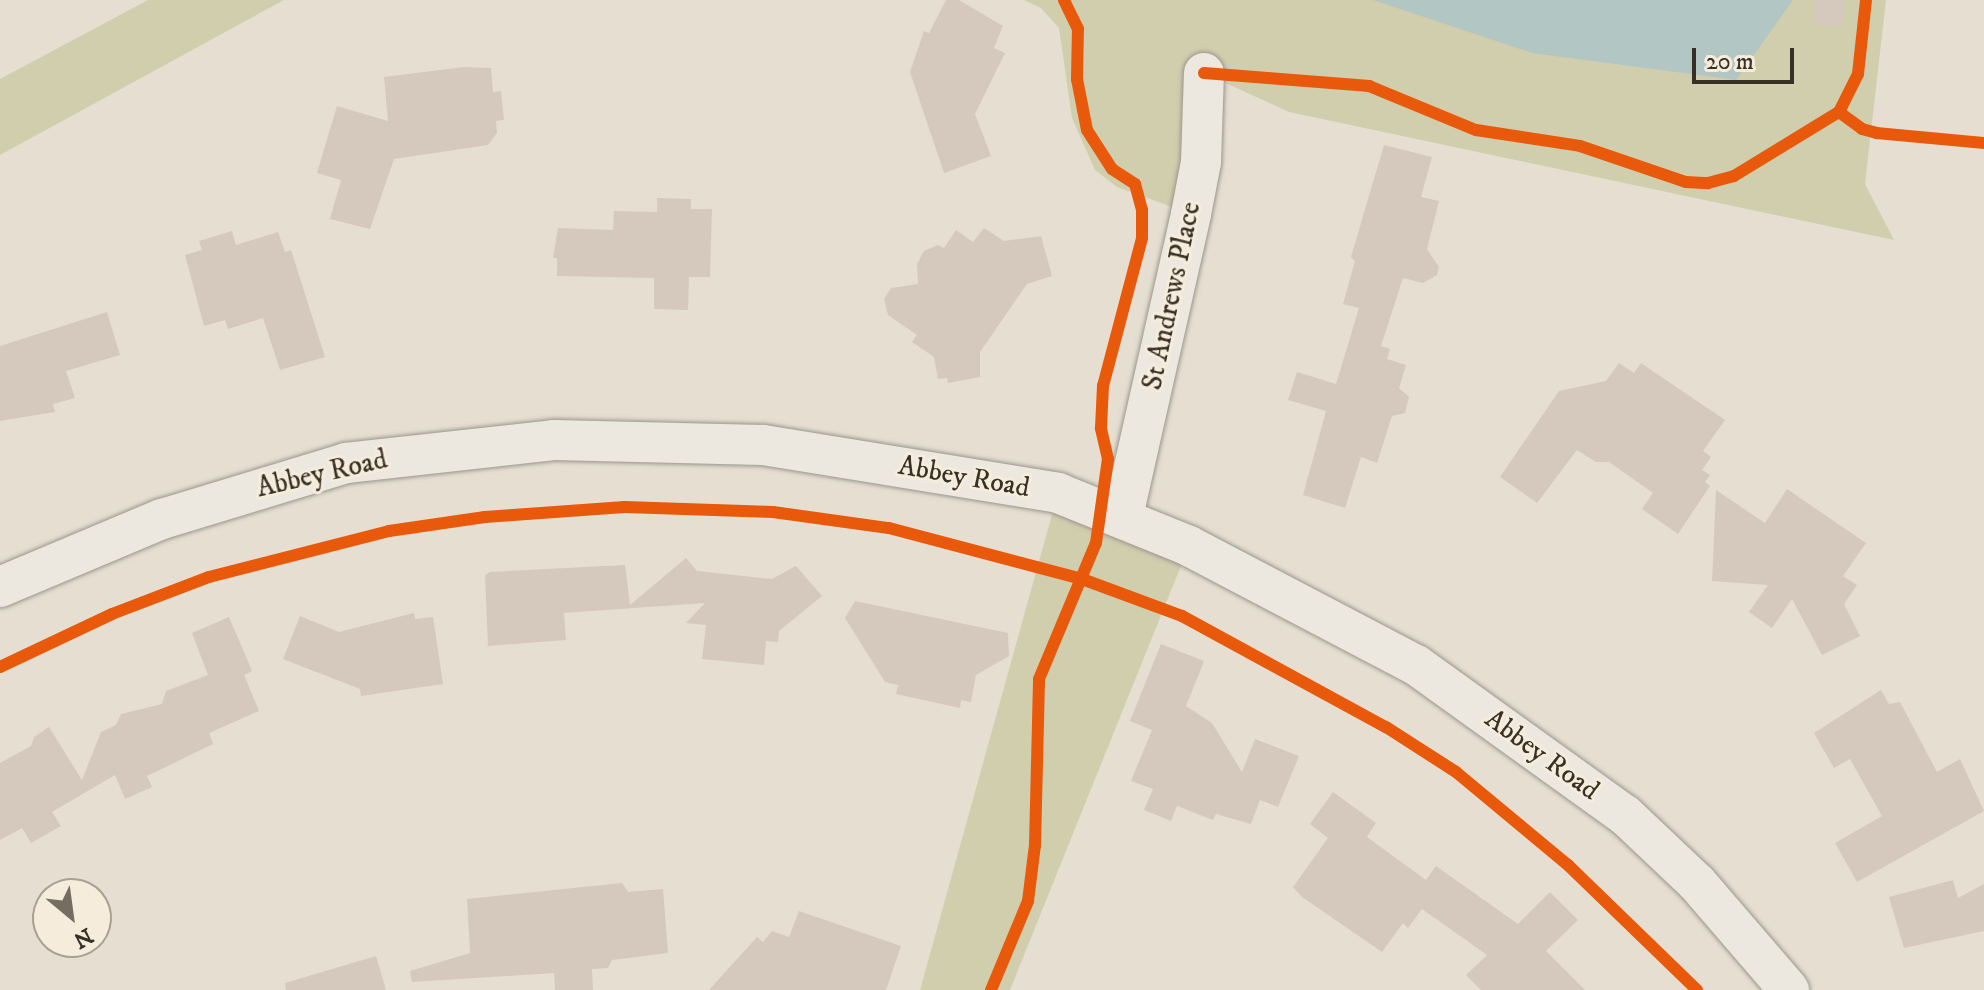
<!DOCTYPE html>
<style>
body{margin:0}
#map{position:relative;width:1984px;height:990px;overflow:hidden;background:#e6dfd1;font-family:"IM FELL DW Pica",serif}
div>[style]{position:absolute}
.green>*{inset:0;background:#d1ceae}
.water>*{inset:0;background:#b2c6c3}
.building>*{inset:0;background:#d5c8bd;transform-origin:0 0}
.roads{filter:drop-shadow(0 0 2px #9b968d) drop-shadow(0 0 2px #9b968d)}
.street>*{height:40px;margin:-20px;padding:0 20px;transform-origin:20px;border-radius:20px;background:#ece8e0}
.cycleway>*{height:12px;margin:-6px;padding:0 6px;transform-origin:6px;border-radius:6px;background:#e8590c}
span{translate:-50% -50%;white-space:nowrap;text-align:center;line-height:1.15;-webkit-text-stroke:6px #f5ecdb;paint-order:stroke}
.street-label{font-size:28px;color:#382f26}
.north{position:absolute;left:32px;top:878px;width:80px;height:80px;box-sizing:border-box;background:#f5ecdb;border:2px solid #a9a093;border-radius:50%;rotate:151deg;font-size:22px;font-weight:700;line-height:32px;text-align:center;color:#382f26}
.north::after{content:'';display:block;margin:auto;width:28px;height:36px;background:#756d62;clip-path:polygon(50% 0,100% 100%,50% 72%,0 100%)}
.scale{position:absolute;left:1692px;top:48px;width:102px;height:36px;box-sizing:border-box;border:4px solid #382f26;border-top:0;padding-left:10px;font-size:24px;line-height:28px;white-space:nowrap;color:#382f26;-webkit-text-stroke:6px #f5ecdb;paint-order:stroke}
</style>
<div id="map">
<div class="green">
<div style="clip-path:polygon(148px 0,284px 0,0 155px,0 79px)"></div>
<div style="clip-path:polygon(1024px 0,1886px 0,1865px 184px,1894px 240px,1289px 112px,1204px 73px,1191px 214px,1117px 187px,1095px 170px,1072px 118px,1059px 28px,1041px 8px)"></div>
<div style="clip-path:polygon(1058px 493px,1189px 546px,1010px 990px,920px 990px)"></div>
</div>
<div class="water">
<div style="clip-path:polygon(1373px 0,1793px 0,1736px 80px,1532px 53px)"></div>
</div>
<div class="building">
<div style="clip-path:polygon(946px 0,959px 0,1003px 26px,994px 48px,1005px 53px,975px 114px,991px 156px,944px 173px,910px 72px,924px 31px,929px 33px)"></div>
<div style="left:1814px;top:0;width:30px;height:25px"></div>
<div style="clip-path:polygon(464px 67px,491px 68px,493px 92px,501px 91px,504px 120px,496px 121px,497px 133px,488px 145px,394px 159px,370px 229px,330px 219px,341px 180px,317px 173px,337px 106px,388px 121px,384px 77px)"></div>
<div style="clip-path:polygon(1384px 145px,1432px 157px,1421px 197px,1439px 201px,1427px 249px,1439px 267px,1437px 275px,1423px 283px,1403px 278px,1381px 346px,1390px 349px,1387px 359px,1406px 365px,1399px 388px,1409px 397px,1405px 413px,1392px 416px,1377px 463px,1361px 457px,1345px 508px,1303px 495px,1326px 411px,1288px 400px,1297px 372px,1336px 384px,1359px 308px,1343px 304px,1355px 261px,1351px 257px)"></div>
<div style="clip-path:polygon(657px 198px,691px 199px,691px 209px,712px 209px,710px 277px,689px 277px,688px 310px,654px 309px,654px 278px,557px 276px,557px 258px,553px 258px,558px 228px,613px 230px,614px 211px,657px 212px)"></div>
<div style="clip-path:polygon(984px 228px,1004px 241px,1041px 236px,1052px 276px,1027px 284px,980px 352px,980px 377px,948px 383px,947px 378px,938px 379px,934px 357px,912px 342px,917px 335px,888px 315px,884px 299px,891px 288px,918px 284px,917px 264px,924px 251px,938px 245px,944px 248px,956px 230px,973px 242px)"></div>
<div style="clip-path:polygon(232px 231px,236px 245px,278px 232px,285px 252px,291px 250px,325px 357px,280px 370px,263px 318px,228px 329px,225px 320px,204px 326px,185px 255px,202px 250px,199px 241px)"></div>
<div style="clip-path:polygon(107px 312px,120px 355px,66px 371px,75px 398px,53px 404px,55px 412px,0 421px,0 346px)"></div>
<div style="clip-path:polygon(1619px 363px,1634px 373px,1641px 363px,1725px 420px,1703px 451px,1711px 457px,1702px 470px,1710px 475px,1705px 482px,1710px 486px,1678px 534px,1642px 509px,1653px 493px,1609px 462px,1596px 462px,1577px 450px,1537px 503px,1500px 477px,1559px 391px,1606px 381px)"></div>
<div style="clip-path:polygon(1787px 489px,1866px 543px,1843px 576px,1857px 585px,1844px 604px,1860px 636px,1822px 655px,1792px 599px,1772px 628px,1749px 612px,1768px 585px,1712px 581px,1716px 490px,1765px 523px)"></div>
<div style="clip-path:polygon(686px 558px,697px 571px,772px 579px,796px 566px,822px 596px,779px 631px,778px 642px,766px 641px,764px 665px,702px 659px,706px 625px,686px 623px,705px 603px,564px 613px,566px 640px,488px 646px,485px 575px,490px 572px,625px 565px,630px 605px)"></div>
<div style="clip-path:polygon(855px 601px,1008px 633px,1009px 656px,976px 675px,971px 702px,961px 700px,960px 708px,896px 694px,898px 685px,885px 682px,845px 618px)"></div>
<div style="clip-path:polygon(414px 613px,415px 619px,433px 617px,443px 684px,361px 696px,360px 689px,283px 659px,300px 616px,339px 632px)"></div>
<div style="clip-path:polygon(229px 617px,252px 671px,244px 675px,259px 711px,209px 733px,213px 744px,147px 776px,152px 787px,125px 799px,115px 775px,52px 812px,61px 826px,31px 843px,22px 828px,0 840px,0 763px,31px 746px,34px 737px,49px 727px,82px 780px,101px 732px,116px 725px,121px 714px,162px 704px,166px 691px,208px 675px,192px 633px)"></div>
<div style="clip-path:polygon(1161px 644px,1204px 661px,1186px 706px,1212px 723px,1242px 772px,1255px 739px,1299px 756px,1278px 807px,1260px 800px,1251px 824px,1216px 814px,1213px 820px,1177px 806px,1171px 821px,1144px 810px,1153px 789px,1131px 781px,1152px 730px,1130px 721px)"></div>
<div style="clip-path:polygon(1881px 690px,1889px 704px,1900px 702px,1937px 772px,1960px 759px,1984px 811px,1857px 882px,1835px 843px,1882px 816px,1850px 759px,1834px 768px,1814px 733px)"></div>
<div style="clip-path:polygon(1333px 792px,1376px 823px,1367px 837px,1426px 880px,1436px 866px,1518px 924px,1550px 892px,1578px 920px,1546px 951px,1585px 990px,1481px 990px,1466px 975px,1487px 955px,1422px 909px,1408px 928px,1403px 923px,1382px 952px,1302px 897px,1293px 887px,1328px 838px,1310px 824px)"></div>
<div style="clip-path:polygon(1953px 880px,1958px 898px,1984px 884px,1984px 931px,1904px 948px,1889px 897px)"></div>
<div style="clip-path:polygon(622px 883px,628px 892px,663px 889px,668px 953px,612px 960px,608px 968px,592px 969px,593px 990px,555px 990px,554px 973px,412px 982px,410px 971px,470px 953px,467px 899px)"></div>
<div style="clip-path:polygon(799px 911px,901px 946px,886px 990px,709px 990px,757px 937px,763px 942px,772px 931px,789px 937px)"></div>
<div style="clip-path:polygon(376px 956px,386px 990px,286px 990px,285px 983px)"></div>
</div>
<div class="roads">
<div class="street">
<div style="left:1123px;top:516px;width:310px;rotate:-77.3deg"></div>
<div style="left:1191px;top:214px;width:53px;rotate:-79.1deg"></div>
<div style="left:1201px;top:162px;width:89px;rotate:-88.1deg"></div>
<div style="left:0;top:587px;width:176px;rotate:-22.8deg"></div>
<div style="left:162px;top:519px;width:192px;rotate:-16.9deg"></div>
<div style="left:346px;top:463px;width:209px;rotate:-6.3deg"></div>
<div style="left:554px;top:440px;width:209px;rotate:1.4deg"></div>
<div style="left:763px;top:445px;width:299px;rotate:9.2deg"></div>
<div style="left:1058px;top:493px;width:141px;rotate:22deg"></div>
<div style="left:1189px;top:546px;width:256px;rotate:27.7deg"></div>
<div style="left:1416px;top:665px;width:257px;rotate:35.7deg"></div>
<div style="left:1625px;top:815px;width:99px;rotate:43.4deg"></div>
<div style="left:1697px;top:883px;width:141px;rotate:49.3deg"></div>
</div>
</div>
<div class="cycleway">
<div style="left:1204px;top:73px;width:166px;rotate:4.5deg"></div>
<div style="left:1369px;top:86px;width:116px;rotate:22.4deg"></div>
<div style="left:1476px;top:130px;width:105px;rotate:8.7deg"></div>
<div style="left:1580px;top:146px;width:112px;rotate:18.8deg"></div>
<div style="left:1686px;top:182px;width:22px;rotate:3deg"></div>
<div style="left:1708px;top:183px;width:27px;rotate:-15deg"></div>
<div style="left:1734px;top:176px;width:123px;rotate:-31.4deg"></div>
<div style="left:1839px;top:112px;width:42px;rotate:-63.4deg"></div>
<div style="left:1858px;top:74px;width:74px;rotate:-83.8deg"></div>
<div style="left:1839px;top:112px;width:29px;rotate:36deg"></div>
<div style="left:1862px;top:129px;width:16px;rotate:15deg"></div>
<div style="left:1877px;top:133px;width:107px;rotate:5.3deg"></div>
<div style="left:0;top:667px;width:124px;rotate:-25.3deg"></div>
<div style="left:112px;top:614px;width:104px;rotate:-20.9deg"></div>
<div style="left:209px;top:577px;width:186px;rotate:-14.3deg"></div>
<div style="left:389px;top:531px;width:97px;rotate:-8.3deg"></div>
<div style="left:485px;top:517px;width:140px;rotate:-4.1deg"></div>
<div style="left:625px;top:507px;width:148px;rotate:1.9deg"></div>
<div style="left:773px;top:512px;width:117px;rotate:7.9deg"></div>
<div style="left:889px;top:528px;width:200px;rotate:14.8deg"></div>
<div style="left:1082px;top:579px;width:107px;rotate:20.3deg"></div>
<div style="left:1182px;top:616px;width:232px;rotate:28.6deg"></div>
<div style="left:1386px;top:727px;width:83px;rotate:32.7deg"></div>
<div style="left:1456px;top:772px;width:146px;rotate:39.7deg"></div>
<div style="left:1568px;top:865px;width:180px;rotate:44.1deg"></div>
<div style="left:991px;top:990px;width:96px;rotate:-67.4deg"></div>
<div style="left:1028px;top:901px;width:56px;rotate:-82.9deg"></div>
<div style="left:1035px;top:845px;width:166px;rotate:-88.6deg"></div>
<div style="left:1039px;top:679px;width:147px;rotate:-67.3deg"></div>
<div style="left:1096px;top:543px;width:85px;rotate:-81.9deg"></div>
<div style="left:1108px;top:459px;width:32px;rotate:-103deg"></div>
<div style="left:1101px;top:428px;width:42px;rotate:-87.3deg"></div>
<div style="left:1103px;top:386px;width:153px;rotate:-75.2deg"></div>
<div style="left:1142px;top:238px;width:28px;rotate:-90deg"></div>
<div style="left:1142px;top:210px;width:27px;rotate:-105deg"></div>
<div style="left:1135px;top:184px;width:27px;rotate:-147deg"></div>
<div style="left:1112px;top:169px;width:46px;rotate:-122.7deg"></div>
<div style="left:1087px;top:130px;width:52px;rotate:-101.1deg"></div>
<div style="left:1077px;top:79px;width:50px;rotate:-88.9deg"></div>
<div style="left:1078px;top:29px;width:32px;rotate:-116deg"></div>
</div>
<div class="street-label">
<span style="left:1172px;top:296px;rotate:-78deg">St Andrews Place</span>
<span style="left:322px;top:474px;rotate:-13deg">Abbey Road</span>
<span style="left:964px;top:477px;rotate:10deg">Abbey Road</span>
<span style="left:1542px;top:755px;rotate:36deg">Abbey Road</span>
</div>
<div class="north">N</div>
<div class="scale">20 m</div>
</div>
